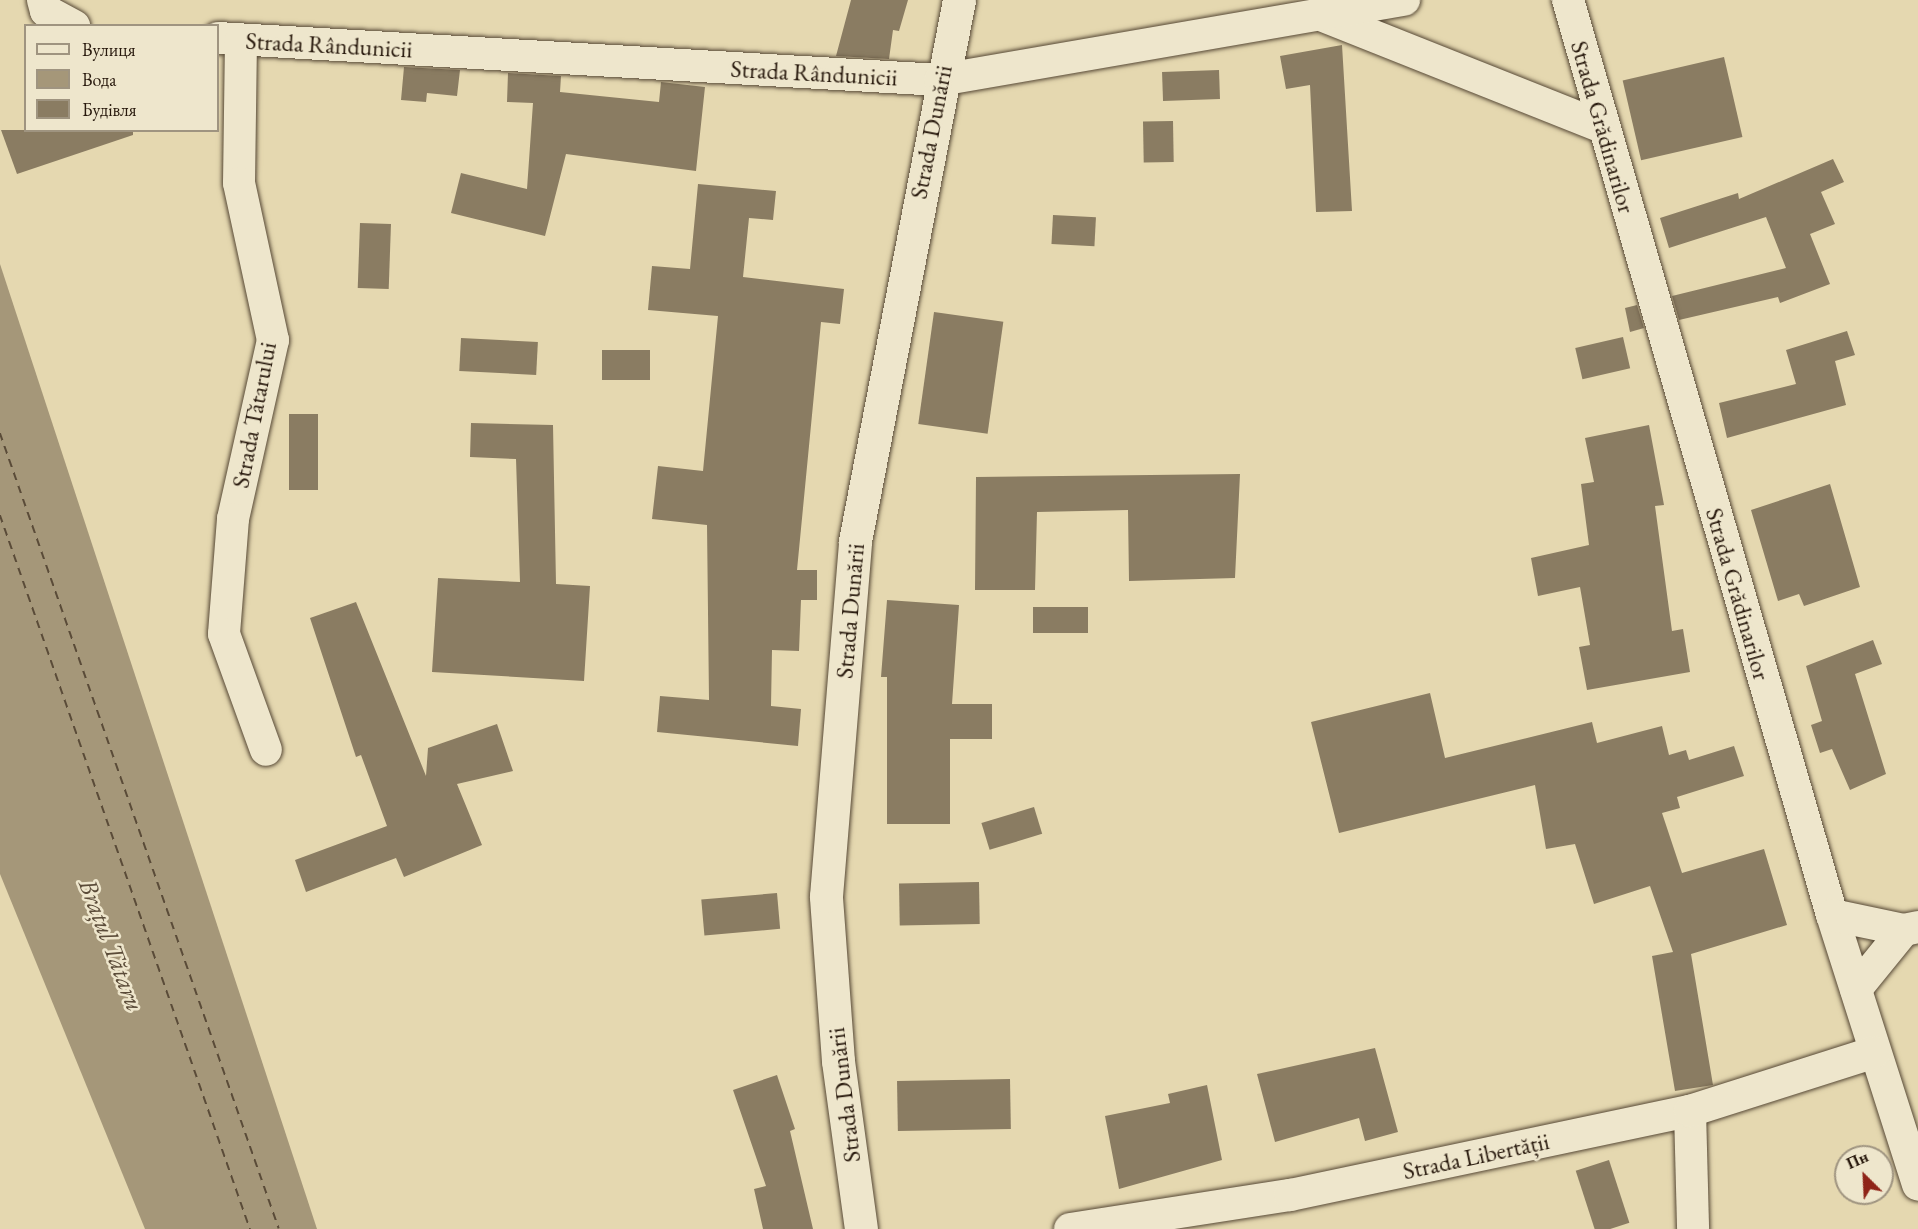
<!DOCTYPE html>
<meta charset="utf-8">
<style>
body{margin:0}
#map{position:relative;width:1918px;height:1229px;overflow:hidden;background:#e5d8b0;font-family:"EB Garamond",serif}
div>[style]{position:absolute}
.water>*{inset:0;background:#a59779}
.ferry>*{height:1.5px;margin-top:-0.75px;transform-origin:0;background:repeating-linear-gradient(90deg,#5a4b38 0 8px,transparent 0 14px)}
.building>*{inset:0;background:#8a7c62;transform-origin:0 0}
.roads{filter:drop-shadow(0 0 2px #574936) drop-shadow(0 0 2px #574936)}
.street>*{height:32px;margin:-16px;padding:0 16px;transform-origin:16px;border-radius:16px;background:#eee6cc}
.secondary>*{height:33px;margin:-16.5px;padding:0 16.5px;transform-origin:16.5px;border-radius:16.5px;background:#eee6cc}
span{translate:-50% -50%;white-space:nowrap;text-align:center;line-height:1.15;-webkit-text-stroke:5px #eee6cc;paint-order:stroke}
.street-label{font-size:24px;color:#28190d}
.water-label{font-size:26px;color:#5a4b38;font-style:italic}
.legend{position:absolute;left:24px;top:24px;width:195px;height:108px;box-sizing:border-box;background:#eee6cc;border:2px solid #9f9480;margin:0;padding:8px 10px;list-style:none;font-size:18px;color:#28190d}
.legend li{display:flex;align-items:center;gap:12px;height:30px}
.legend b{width:30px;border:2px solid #9f9480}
.north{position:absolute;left:1834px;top:1145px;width:60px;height:60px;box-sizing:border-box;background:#eee6cc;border:2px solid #9f9480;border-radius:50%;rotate:336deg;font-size:16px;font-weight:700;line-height:24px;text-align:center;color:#28190d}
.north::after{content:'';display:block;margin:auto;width:21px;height:27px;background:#8f2418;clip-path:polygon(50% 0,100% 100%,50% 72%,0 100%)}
</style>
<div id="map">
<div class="water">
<div style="clip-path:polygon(0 264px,317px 1229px,145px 1229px,0 874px)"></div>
</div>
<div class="ferry">
<div style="left:0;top:433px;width:843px;rotate:70.68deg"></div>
<div style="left:0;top:515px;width:757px;rotate:70.7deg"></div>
</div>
<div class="building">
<div style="clip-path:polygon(851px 0,908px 0,899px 31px,893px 30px,889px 59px,836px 56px)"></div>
<div style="clip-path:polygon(1342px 45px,1352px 211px,1316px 212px,1310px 85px,1286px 89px,1280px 56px)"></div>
<div style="left:1724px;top:57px;width:82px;height:104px;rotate:77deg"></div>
<div style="clip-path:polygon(404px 67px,460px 70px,457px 96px,427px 93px,426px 102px,401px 100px)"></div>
<div style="left:1219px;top:70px;width:29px;height:57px;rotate:88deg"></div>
<div style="clip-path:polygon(508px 73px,561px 76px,560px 92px,659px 102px,661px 82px,705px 87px,696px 171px,566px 154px,545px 236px,451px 213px,461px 173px,527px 189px,533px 103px,507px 102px)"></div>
<div style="left:1173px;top:121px;width:41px;height:30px;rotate:89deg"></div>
<div style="clip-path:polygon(1px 130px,133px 130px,133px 135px,17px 174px)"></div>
<div style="clip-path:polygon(1833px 159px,1844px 182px,1821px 192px,1835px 224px,1810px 234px,1830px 284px,1780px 303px,1778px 297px,1679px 320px,1672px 296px,1786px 268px,1766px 217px,1669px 248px,1660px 218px,1738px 193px,1739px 199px)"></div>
<div style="clip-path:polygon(698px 184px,776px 191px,773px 220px,749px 218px,743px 277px,844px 289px,840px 324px,821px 322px,797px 570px,817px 570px,817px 600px,801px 600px,799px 651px,772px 650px,771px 706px,801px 709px,798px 746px,657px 732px,660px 696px,709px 700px,707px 525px,652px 519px,658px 466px,703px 471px,718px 316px,648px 310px,652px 266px,690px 269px)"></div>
<div style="left:1053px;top:215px;width:43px;height:29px;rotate:3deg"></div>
<div style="left:360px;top:223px;width:31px;height:65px;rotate:2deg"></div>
<div style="clip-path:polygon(1637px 305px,1644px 328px,1630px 332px,1625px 308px)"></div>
<div style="left:934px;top:312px;width:70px;height:113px;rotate:8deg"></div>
<div style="clip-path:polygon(1847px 331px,1855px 355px,1835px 361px,1846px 405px,1727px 438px,1719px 403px,1796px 384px,1786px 350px)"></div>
<div style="left:1623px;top:337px;width:32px;height:49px;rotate:77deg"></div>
<div style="left:461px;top:338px;width:77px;height:33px;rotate:3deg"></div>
<div style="left:650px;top:350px;width:30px;height:48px;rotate:90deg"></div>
<div style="left:289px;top:414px;width:29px;height:76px"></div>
<div style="clip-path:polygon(471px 423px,553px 425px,556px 584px,590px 586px,584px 681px,432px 672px,438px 578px,520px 582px,516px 459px,470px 457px)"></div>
<div style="clip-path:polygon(1649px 425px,1664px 505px,1655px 506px,1672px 631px,1683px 629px,1690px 672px,1587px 690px,1579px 647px,1590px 645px,1580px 587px,1538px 596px,1531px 558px,1589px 545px,1581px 484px,1594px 482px,1585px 438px)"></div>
<div style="clip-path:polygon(1240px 474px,1235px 578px,1129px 581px,1128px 510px,1037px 512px,1035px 590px,975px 590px,976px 477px)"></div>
<div style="clip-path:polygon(1830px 484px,1860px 587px,1804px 606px,1799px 594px,1778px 601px,1751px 510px)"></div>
<div style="clip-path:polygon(887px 600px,959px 605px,952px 704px,992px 704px,992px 739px,950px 739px,950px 824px,887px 824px,887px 677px,881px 677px)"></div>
<div style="clip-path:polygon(356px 602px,426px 776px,428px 748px,497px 724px,513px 771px,457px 784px,482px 845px,404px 877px,396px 858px,306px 892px,295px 860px,387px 826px,361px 755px,356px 757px,310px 618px)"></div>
<div style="left:1088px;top:607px;width:26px;height:55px;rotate:90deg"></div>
<div style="clip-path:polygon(1873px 640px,1882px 664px,1855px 674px,1886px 774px,1850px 790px,1832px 749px,1820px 753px,1811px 725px,1822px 721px,1806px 666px)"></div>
<div style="clip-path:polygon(1430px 693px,1445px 758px,1592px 722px,1597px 743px,1662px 726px,1669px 755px,1686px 750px,1689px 760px,1734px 746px,1744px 776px,1677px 797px,1680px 808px,1662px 813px,1682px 873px,1764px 849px,1787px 925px,1691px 954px,1713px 1085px,1675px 1091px,1652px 956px,1673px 952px,1650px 886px,1594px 904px,1575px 844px,1546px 849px,1535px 785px,1339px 833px,1311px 722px)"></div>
<div style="left:1034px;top:807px;width:28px;height:55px;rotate:73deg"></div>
<div style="left:979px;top:882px;width:42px;height:80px;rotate:89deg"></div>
<div style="left:777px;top:893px;width:36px;height:76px;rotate:85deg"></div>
<div style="clip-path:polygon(1375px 1048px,1398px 1132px,1365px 1141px,1359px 1118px,1275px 1142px,1257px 1074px)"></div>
<div style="clip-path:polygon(777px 1075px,795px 1129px,790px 1131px,813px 1229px,763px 1229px,754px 1189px,766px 1186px,733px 1090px)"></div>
<div style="left:1010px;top:1079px;width:50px;height:113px;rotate:89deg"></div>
<div style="clip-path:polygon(1207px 1085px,1222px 1160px,1119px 1189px,1105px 1116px,1170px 1103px,1168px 1094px)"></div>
<div style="left:1609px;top:1160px;width:66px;height:35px;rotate:72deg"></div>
</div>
<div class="roads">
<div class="street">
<div style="left:43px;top:0;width:11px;rotate:75deg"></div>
<div style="left:46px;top:11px;width:32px;rotate:28deg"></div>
<div style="left:1568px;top:0;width:952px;rotate:73.91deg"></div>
<div style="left:1832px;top:915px;width:283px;rotate:72.3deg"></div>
<div style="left:1321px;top:15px;width:302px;rotate:21.7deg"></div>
<div style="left:218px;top:38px;width:723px;rotate:3.33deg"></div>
<div style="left:940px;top:80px;width:471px;rotate:-9.8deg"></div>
<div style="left:241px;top:40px;width:143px;rotate:90.8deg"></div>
<div style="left:239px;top:183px;width:161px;rotate:77.8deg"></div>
<div style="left:273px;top:340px;width:183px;rotate:102.6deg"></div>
<div style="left:233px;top:519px;width:115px;rotate:94.5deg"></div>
<div style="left:224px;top:634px;width:123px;rotate:70.1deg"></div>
<div style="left:1832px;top:915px;width:74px;rotate:11.8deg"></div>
<div style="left:1904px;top:930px;width:14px;rotate:-12deg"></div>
<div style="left:1856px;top:989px;width:76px;rotate:-50.9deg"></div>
<div style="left:1690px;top:1111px;width:118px;rotate:88.5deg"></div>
<div style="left:1070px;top:1229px;width:223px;rotate:-8.8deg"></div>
<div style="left:1290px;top:1195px;width:409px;rotate:-11.9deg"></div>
<div style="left:1690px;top:1111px;width:194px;rotate:-17.7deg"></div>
</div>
<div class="secondary">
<div style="left:861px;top:1229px;width:170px;rotate:-97.8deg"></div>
<div style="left:838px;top:1061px;width:165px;rotate:-94.2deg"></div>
<div style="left:826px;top:896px;width:356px;rotate:-85.3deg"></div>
<div style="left:855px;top:541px;width:551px;rotate:-79.12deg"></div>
</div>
</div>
<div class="street-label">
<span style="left:329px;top:45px;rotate:3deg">Strada Rândunicii</span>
<span style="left:814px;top:73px;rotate:3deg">Strada Rândunicii</span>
<span style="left:1603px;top:127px;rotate:74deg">Strada Grădinarilor</span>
<span style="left:931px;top:132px;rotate:-79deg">Strada Dunării</span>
<span style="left:254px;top:415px;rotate:-79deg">Strada Tătarului</span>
<span style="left:1738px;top:594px;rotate:74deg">Strada Grădinarilor</span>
<span style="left:850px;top:611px;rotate:-85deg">Strada Dunării</span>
<span style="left:844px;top:1095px;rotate:-97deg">Strada Dunării</span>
<span style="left:1476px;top:1156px;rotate:-12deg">Strada Libertății</span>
</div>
<div class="water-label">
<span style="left:111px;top:945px;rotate:69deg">Brațul Tătaru</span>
</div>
<ul class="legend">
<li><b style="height:8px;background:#eee6cc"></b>Вулиця</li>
<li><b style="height:16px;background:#a59779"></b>Вода</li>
<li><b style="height:16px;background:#8a7c62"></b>Будівля</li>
</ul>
<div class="north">Пн</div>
</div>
